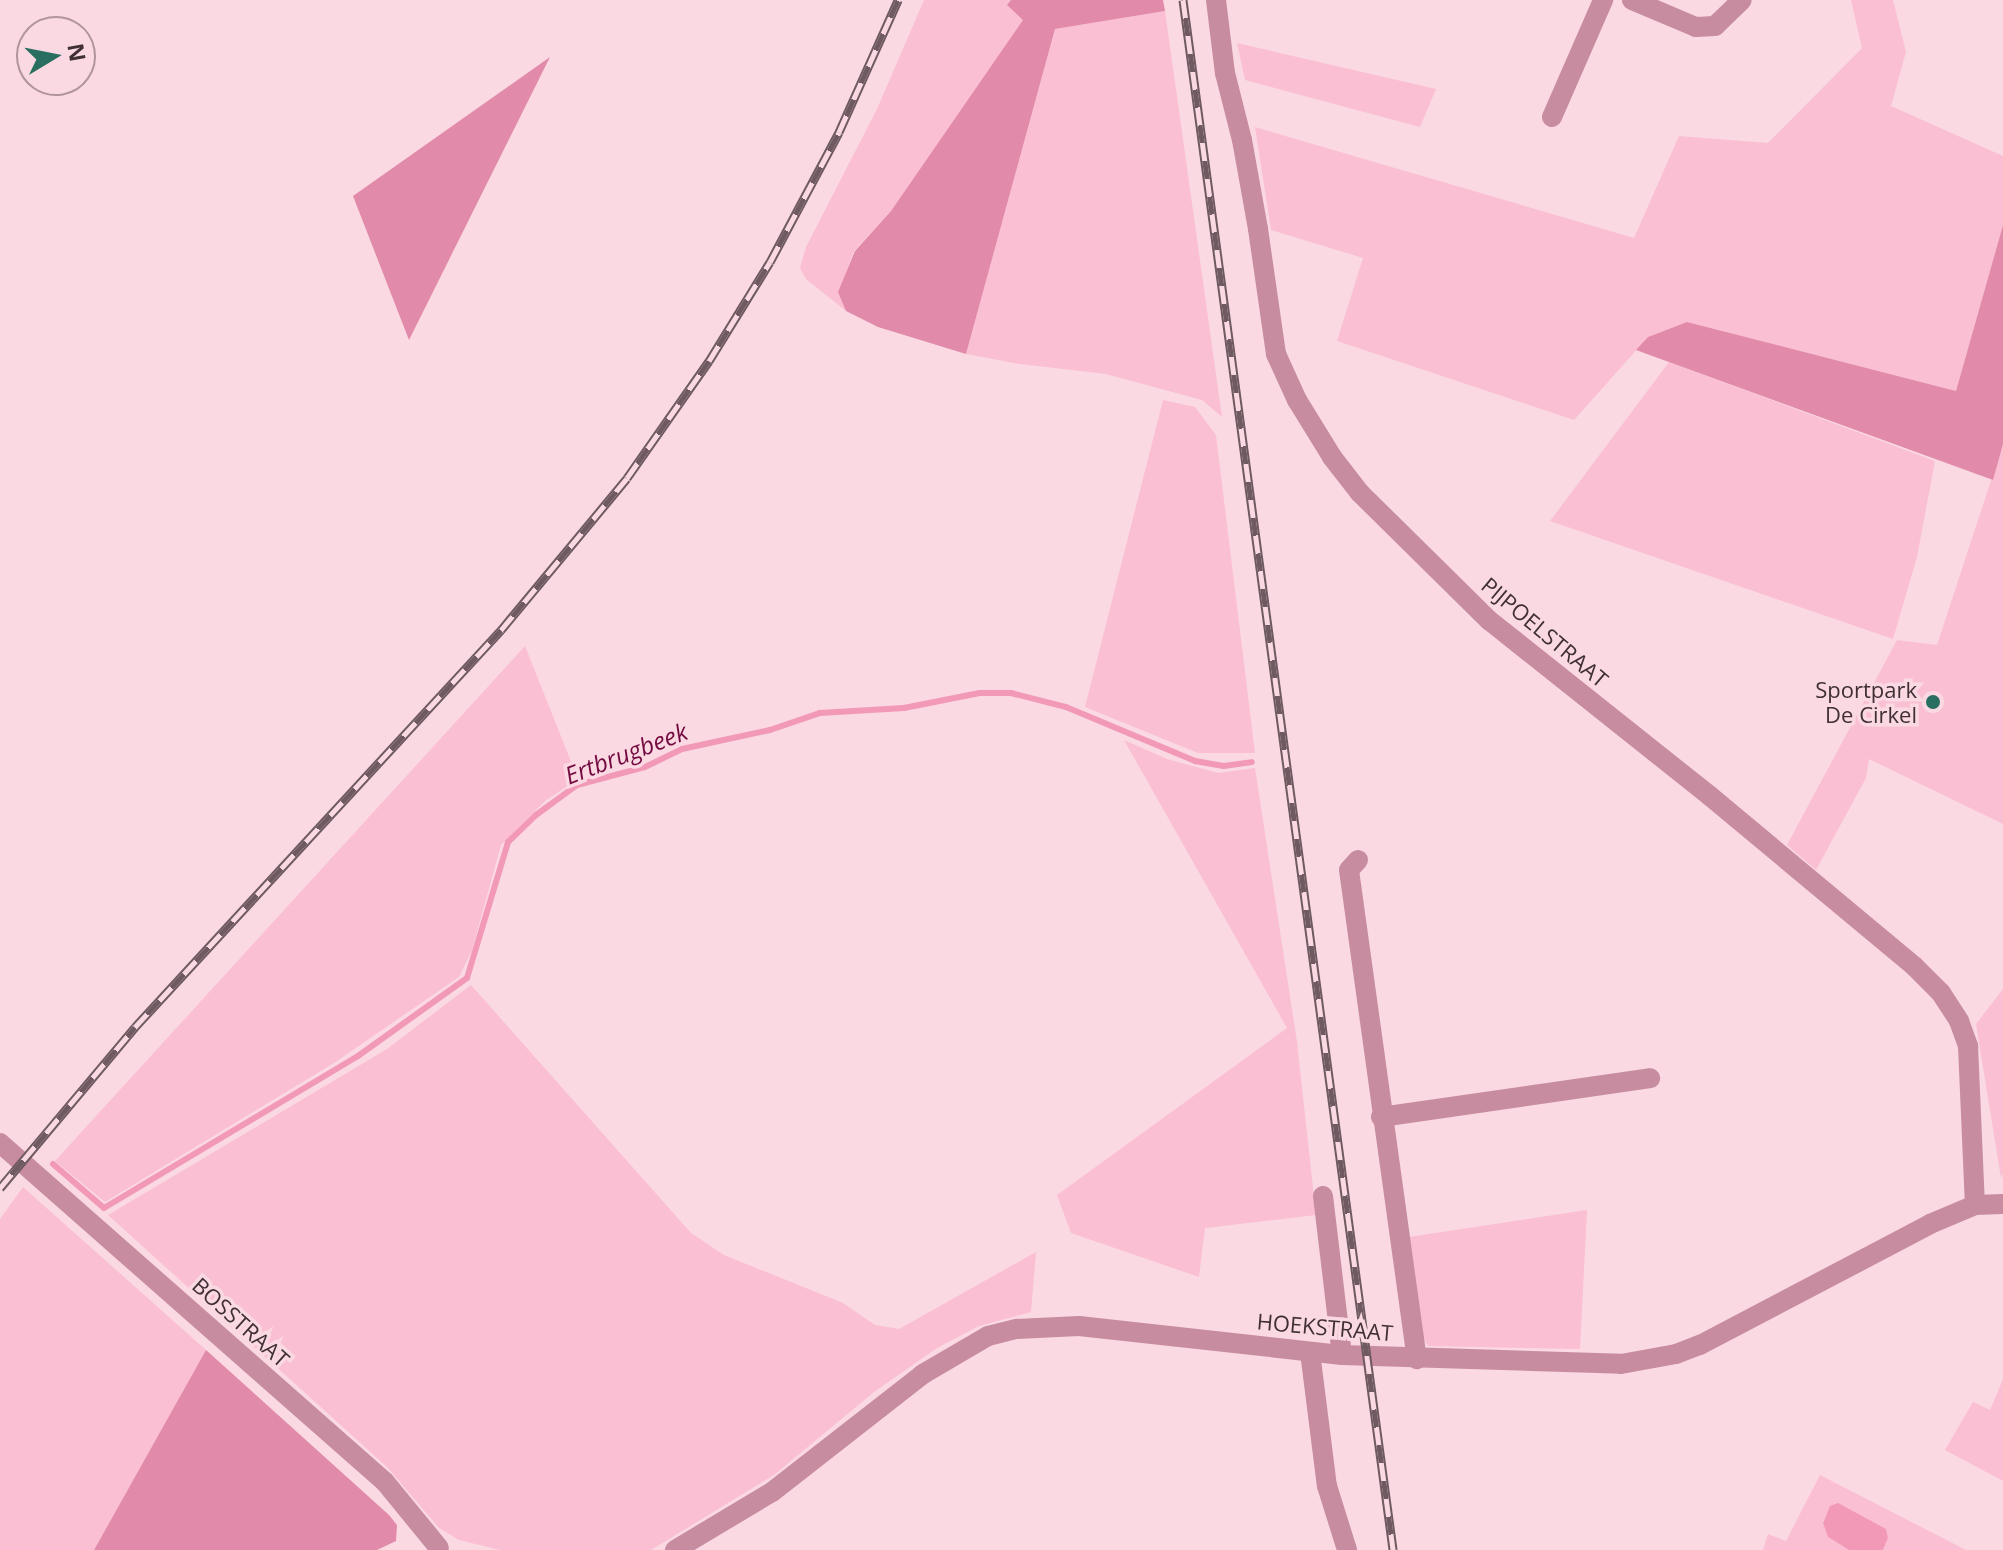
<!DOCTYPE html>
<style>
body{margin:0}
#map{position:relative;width:2003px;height:1550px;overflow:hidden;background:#fad9e3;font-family:"Open Sans",sans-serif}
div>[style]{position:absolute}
.green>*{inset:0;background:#fbbfd3}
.forest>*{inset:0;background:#e18aa9}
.water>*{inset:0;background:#f299b8}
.stream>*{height:6px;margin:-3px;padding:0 3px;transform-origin:3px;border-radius:3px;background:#f299b8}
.minor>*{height:20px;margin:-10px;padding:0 10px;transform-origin:10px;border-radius:10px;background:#c88ca0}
.rail>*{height:9px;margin-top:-4.5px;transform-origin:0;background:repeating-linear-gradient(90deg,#fad9e3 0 18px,#6e5a60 0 36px);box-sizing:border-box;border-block:2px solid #6e5a60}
.dots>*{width:22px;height:22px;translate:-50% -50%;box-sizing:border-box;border:4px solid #fad9e3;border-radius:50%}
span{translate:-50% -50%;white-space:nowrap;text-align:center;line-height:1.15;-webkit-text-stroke:7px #fad9e3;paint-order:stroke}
.street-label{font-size:22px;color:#403035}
.poi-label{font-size:22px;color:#403035}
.right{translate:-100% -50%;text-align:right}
.water-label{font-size:24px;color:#73093f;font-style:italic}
.north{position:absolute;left:16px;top:16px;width:80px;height:80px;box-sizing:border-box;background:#fad9e3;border:2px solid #b0959d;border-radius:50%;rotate:80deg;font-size:22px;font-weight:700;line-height:32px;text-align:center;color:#403035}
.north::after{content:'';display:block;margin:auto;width:28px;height:36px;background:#2a6e60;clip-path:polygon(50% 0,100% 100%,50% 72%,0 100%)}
</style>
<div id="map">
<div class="green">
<div style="clip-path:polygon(924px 0,1011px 0,1008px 5px,1024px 20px,891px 211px,854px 251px,839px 292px,846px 311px,806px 279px,800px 268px,806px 247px,877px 109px)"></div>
<div style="clip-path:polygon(1851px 0,1893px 0,1906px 52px,1891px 106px,2003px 156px,2003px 225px,1956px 391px,1687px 322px,1648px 337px,1574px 420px,1337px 341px,1363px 258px,1271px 230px,1255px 127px,1634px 238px,1679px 136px,1768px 143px,1862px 48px)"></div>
<div style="clip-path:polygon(1165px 11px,1222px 417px,1202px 400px,1106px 374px,1020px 364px,966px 354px,1055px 29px)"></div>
<div style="clip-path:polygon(1237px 43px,1436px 89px,1420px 127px,1245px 80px)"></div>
<div style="clip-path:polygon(1669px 362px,1935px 461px,1917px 557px,1893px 639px,1550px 521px)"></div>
<div style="clip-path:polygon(1163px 400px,1195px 407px,1216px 435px,1255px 753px,1198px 753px,1085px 707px)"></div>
<div style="clip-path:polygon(2003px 444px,2003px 824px,1869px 759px,1866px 778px,1816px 870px,1787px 845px,1897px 640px,1937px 645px)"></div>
<div style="clip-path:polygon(525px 646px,578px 779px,545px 801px,501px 845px,472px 950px,459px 977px,334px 1063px,105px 1202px,55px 1161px)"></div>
<div style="clip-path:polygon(1124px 740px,1167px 759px,1218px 773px,1255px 768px,1297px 1042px,1316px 1215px,1205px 1228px,1199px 1277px,1071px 1233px,1057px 1195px,1287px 1028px)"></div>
<div style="clip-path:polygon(471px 985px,691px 1233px,724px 1255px,843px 1303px,875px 1325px,899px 1329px,1036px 1252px,1031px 1312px,979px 1326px,937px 1348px,874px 1392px,774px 1475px,651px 1550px,500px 1550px,459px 1540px,439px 1528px,387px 1467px,108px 1215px,387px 1049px)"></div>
<div style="clip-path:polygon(2003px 989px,2003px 1173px,2001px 1178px,1976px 1024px)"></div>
<div style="clip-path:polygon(23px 1187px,206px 1350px,94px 1550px,0 1550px,0 1219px)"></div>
<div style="clip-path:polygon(1587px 1210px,1580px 1349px,1428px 1346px,1423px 1338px,1409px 1237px)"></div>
<div style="clip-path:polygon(2003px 1379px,2003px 1481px,1945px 1450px,1973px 1402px,1990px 1410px)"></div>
<div style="clip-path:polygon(1820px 1475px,1966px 1550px,1883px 1550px,1888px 1538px,1830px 1507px,1823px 1522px,1828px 1537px,1849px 1550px,1763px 1550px,1768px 1534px,1786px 1541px)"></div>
</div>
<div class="forest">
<div style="clip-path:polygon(1011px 0,1163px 0,1165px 11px,1055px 29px,966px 354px,878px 327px,846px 311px,838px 292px,855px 251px,891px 211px,1023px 20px,1007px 5px)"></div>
<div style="clip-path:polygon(550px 57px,409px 340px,353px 196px)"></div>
<div style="clip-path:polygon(2003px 225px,2003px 444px,1993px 480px,1636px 350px,1648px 337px,1687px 322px,1956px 391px)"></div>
<div style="clip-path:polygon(206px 1350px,389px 1515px,397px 1525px,396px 1541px,377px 1550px,94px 1550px)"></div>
</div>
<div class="water">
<div style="clip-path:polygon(1838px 1503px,1886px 1529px,1888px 1538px,1883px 1550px,1849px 1550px,1828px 1537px,1823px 1523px,1830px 1506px)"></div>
</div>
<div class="stream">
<div style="left:53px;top:1164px;width:67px;rotate:40.8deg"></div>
<div style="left:104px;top:1208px;width:296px;rotate:-30.9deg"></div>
<div style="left:358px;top:1056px;width:134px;rotate:-35.6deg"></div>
<div style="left:467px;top:978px;width:142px;rotate:-73.2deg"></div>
<div style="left:508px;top:842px;width:39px;rotate:-44deg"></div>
<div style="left:536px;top:815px;width:51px;rotate:-36.2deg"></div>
<div style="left:577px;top:785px;width:70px;rotate:-14.8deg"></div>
<div style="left:645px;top:767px;width:41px;rotate:-25.9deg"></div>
<div style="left:682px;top:749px;width:90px;rotate:-12.2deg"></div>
<div style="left:770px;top:730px;width:53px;rotate:-18.8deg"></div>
<div style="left:820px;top:713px;width:84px;rotate:-3.4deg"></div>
<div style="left:904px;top:708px;width:77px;rotate:-11.2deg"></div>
<div style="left:980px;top:693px;width:31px"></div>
<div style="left:1011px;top:693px;width:57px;rotate:14.3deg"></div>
<div style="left:1066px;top:707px;width:140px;rotate:22.7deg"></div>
<div style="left:1195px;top:761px;width:29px;rotate:10deg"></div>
<div style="left:1224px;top:766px;width:28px;rotate:-8deg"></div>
</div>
<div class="minor">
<div style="left:1216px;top:0;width:74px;rotate:83deg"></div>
<div style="left:1225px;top:73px;width:69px;rotate:75.8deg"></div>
<div style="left:1242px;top:140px;width:90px;rotate:79.8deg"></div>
<div style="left:1258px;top:229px;width:126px;rotate:81.8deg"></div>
<div style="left:1276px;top:354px;width:51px;rotate:65.5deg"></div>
<div style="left:1297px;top:400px;width:67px;rotate:58.4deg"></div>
<div style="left:1332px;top:457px;width:46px;rotate:52.1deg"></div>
<div style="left:1360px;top:493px;width:182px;rotate:44.6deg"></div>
<div style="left:1490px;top:621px;width:281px;rotate:38.5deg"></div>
<div style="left:1710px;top:796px;width:267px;rotate:39.8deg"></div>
<div style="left:1915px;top:967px;width:37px;rotate:45deg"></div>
<div style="left:1941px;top:993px;width:33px;rotate:57deg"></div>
<div style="left:1959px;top:1021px;width:27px;rotate:70deg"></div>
<div style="left:1968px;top:1046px;width:159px;rotate:87.5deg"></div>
<div style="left:1632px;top:0;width:69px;rotate:22.9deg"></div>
<div style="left:1696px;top:27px;width:19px;rotate:-3deg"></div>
<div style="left:1715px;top:26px;width:37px;rotate:-44deg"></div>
<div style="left:1552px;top:117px;width:128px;rotate:-66.4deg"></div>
<div style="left:1358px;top:860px;width:13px;rotate:132deg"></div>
<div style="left:1349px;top:870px;width:494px;rotate:82.1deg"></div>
<div style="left:1381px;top:1117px;width:272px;rotate:-8.2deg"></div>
<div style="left:0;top:1143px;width:513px;rotate:41.36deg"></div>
<div style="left:385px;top:1482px;width:85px;rotate:50.7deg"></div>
<div style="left:1323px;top:1196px;width:160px;rotate:83.2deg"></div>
<div style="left:1310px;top:1352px;width:135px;rotate:82.8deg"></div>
<div style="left:1327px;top:1486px;width:67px;rotate:72.6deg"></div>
<div style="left:675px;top:1550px;width:113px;rotate:-30.9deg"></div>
<div style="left:772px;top:1492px;width:192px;rotate:-38deg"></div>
<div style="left:923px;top:1374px;width:75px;rotate:-30.3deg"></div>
<div style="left:988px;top:1336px;width:30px;rotate:-14deg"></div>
<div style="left:1017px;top:1329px;width:62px;rotate:-2.8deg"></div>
<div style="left:1079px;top:1326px;width:265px;rotate:6.3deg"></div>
<div style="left:1342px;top:1355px;width:279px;rotate:1.8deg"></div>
<div style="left:1621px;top:1364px;width:56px;rotate:-10.3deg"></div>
<div style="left:1676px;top:1354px;width:26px;rotate:-21deg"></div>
<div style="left:1700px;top:1345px;width:260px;rotate:-27.7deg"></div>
<div style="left:1930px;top:1224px;width:49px;rotate:-22.9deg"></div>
<div style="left:1975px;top:1205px;width:28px;rotate:-2deg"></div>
</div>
<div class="rail">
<div style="left:1183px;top:0;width:1564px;rotate:82.28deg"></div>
<div style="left:0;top:1188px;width:210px;rotate:-50deg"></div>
<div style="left:135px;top:1027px;width:540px;rotate:-47.33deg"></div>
<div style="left:501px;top:630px;width:197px;rotate:-50.3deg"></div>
<div style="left:627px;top:478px;width:143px;rotate:-55deg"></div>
<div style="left:709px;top:361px;width:116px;rotate:-58.4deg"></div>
<div style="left:770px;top:262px;width:147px;rotate:-62deg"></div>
<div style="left:839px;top:132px;width:145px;rotate:-65.9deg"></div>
</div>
<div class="dots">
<div style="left:1933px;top:702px;background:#2a6e60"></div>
</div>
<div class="street-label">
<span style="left:1545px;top:632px;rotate:40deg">PIJPOELSTRAAT</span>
<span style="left:241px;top:1322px;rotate:42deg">BOSSTRAAT</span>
<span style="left:1325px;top:1327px;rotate:5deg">HOEKSTRAAT</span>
</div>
<div class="poi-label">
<span class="right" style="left:1917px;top:702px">Sportpark<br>De Cirkel</span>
</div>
<div class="water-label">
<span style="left:626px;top:753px;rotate:-21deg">Ertbrugbeek</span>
</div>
<div class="north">N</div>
</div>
